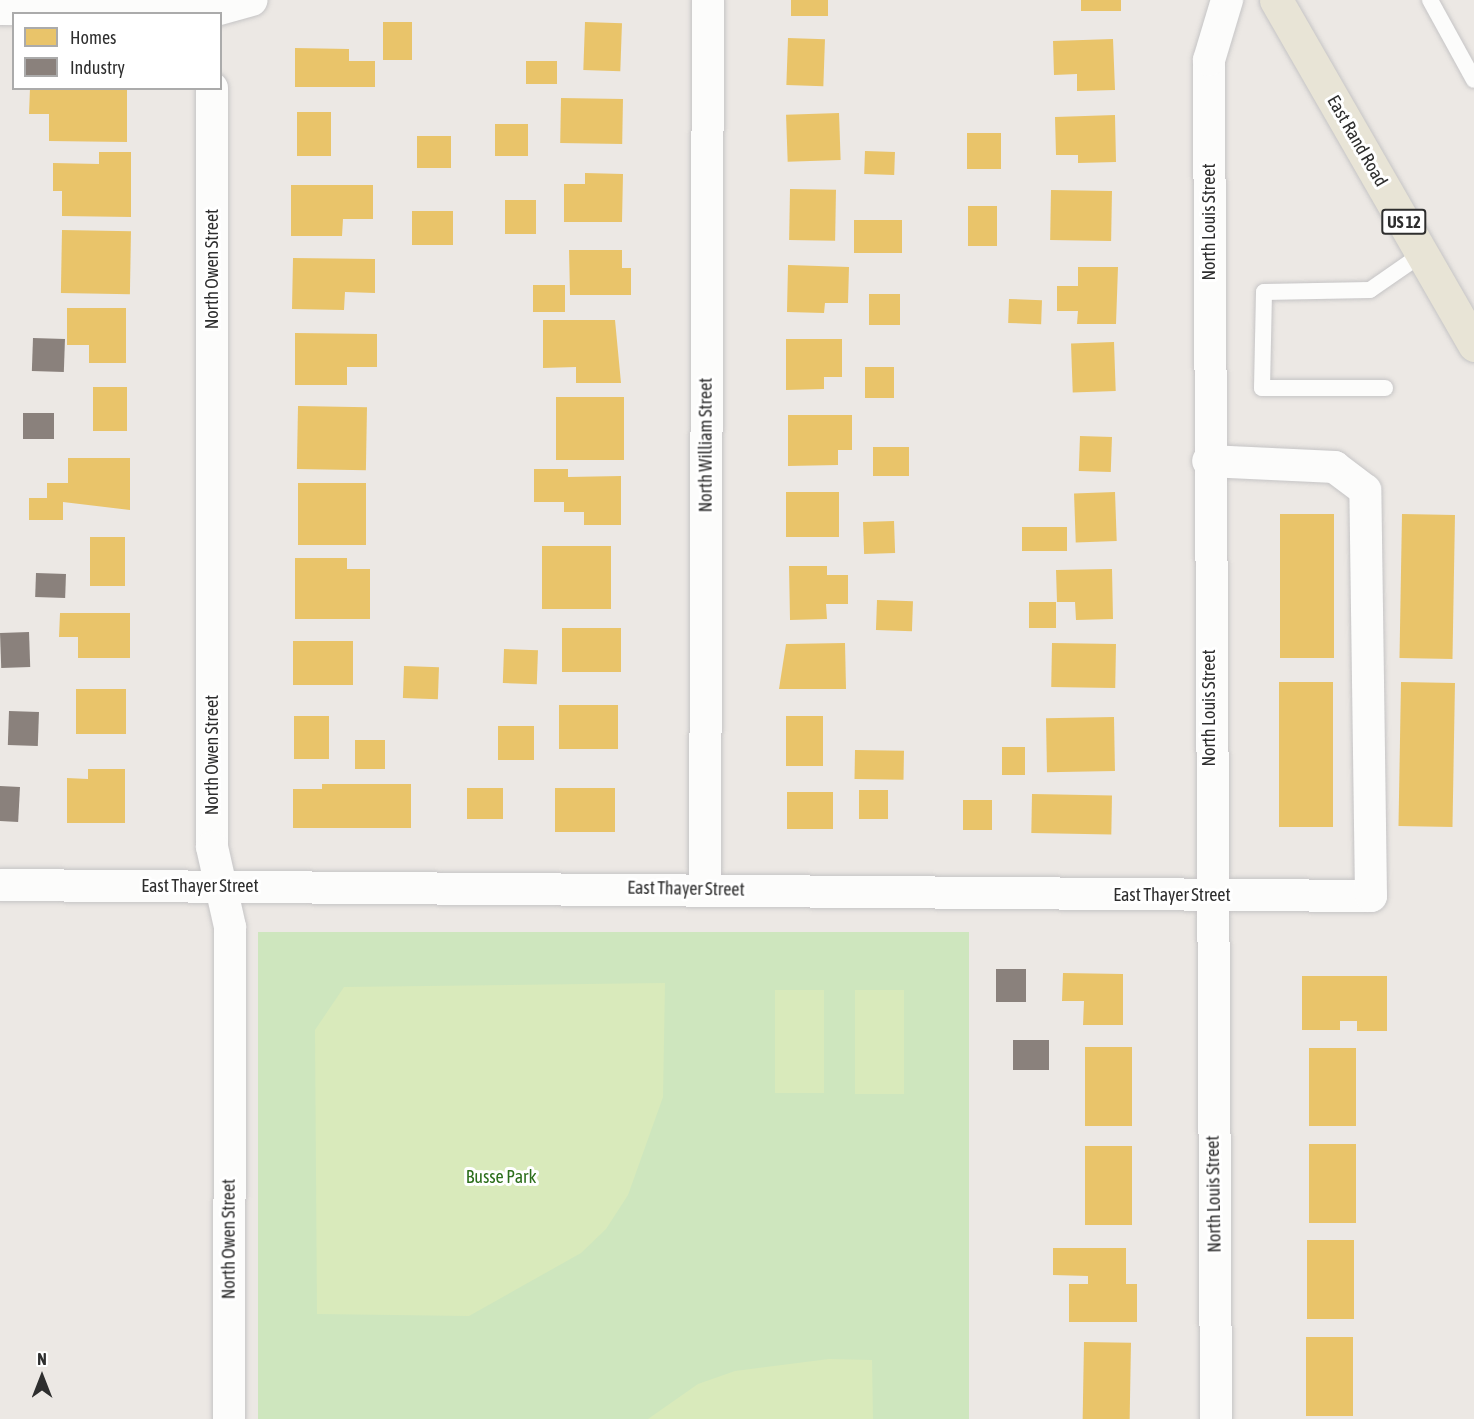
<!DOCTYPE html>
<style>
body{margin:0}
#map{position:relative;width:1474px;height:1419px;overflow:hidden;background:#ece8e4;font-family:"Asap Condensed",sans-serif}
div>[style]{position:absolute}
.green>*{inset:0;background:#cee6be;transform-origin:0 0}
.pitch>*{inset:0;background:#d9eabb;transform-origin:0 0}
.homes>*{inset:0;background:#e9c46a;transform-origin:0 0}
.industry>*{inset:0;background:#8a817c;transform-origin:0 0}
.roads{filter:drop-shadow(0 0 2px #c5c4c5) drop-shadow(0 0 2px #c5c4c5)}
.lane>*{height:16px;margin:-8px;padding:0 8px;transform-origin:8px;border-radius:8px;background:#fcfcfb}
.street>*{height:32px;margin:-16px;padding:0 16px;transform-origin:16px;border-radius:16px;background:#fcfcfb}
.primary>*{height:33px;margin:-16.5px;padding:0 16.5px;transform-origin:16.5px;border-radius:16.5px;background:#e8e4d6}
span{translate:-50% -50%;white-space:nowrap;text-align:center;line-height:1.15;-webkit-text-stroke:6px #fff;paint-order:stroke}
.shield-label span{padding:2px 4px;background:#fff;border:2px solid;border-radius:4px;-webkit-text-stroke-width:0}
.shield-label{font-size:16px;color:#2e2e2e;font-weight:700}
.street-label{font-size:18px;color:#2e2e2e}
.park-label{font-size:18px;color:#2c6e1b}
.legend{position:absolute;left:12px;top:12px;width:210px;height:78px;box-sizing:border-box;background:#fff;border:2px solid #ababab;margin:0;padding:8px 10px;list-style:none;font-size:18px;color:#2e2e2e}
.legend li{display:flex;align-items:center;gap:12px;height:30px}
.legend b{width:30px;border:2px solid #ababab}
.north{position:absolute;left:12px;top:1347px;width:60px;height:60px;-webkit-text-stroke:4px #fff;paint-order:stroke;rotate:0deg;font-size:16px;font-weight:700;line-height:24px;text-align:center;color:#2e2e2e}
.north::after{content:'';display:block;margin:auto;width:21px;height:27px;background:#2e2e2e;clip-path:polygon(50% 0,100% 100%,50% 72%,0 100%)}
</style>
<div id="map">
<div class="green">
<div style="left:258px;top:932px;width:711px;height:487px"></div>
</div>
<div class="pitch">
<div style="clip-path:polygon(665px 983px,663px 1097px,628px 1195px,606px 1229px,581px 1253px,469px 1316px,317px 1314px,315px 1030px,344px 987px)"></div>
<div style="left:775px;top:990px;width:49px;height:103px"></div>
<div style="left:855px;top:990px;width:49px;height:104px"></div>
<div style="clip-path:polygon(829px 1359px,872px 1360px,873px 1419px,648px 1419px,698px 1384px,735px 1371px)"></div>
</div>
<div class="homes">
<div style="left:791px;top:0;width:37px;height:16px"></div>
<div style="left:1081px;top:0;width:40px;height:11px"></div>
<div style="left:412px;top:22px;width:38px;height:29px;rotate:90deg"></div>
<div style="left:585px;top:22px;width:37px;height:48px;rotate:2deg"></div>
<div style="left:788px;top:38px;width:37px;height:47px;rotate:2deg"></div>
<div style="clip-path:polygon(1113px 39px,1115px 90px,1077px 91px,1077px 74px,1054px 75px,1053px 41px)"></div>
<div style="clip-path:polygon(295px 48px,349px 49px,349px 61px,375px 61px,375px 87px,295px 87px)"></div>
<div style="left:526px;top:61px;width:31px;height:23px"></div>
<div style="clip-path:polygon(30px 88px,127px 88px,127px 142px,49px 141px,49px 114px,29px 114px)"></div>
<div style="left:561px;top:98px;width:62px;height:45px;rotate:1deg"></div>
<div style="left:297px;top:112px;width:34px;height:44px"></div>
<div style="left:839px;top:113px;width:47px;height:53px;rotate:88deg"></div>
<div style="clip-path:polygon(1115px 115px,1116px 162px,1078px 163px,1078px 155px,1056px 155px,1055px 117px)"></div>
<div style="left:495px;top:124px;width:33px;height:32px"></div>
<div style="left:967px;top:133px;width:34px;height:36px"></div>
<div style="left:417px;top:136px;width:34px;height:32px"></div>
<div style="left:865px;top:151px;width:30px;height:23px;rotate:2deg"></div>
<div style="clip-path:polygon(99px 152px,131px 152px,131px 217px,62px 216px,62px 191px,53px 191px,53px 163px,99px 164px)"></div>
<div style="clip-path:polygon(585px 173px,623px 174px,622px 222px,564px 222px,564px 184px,585px 184px)"></div>
<div style="clip-path:polygon(291px 185px,373px 185px,373px 219px,343px 219px,342px 236px,291px 236px)"></div>
<div style="left:790px;top:189px;width:46px;height:51px;rotate:1deg"></div>
<div style="left:1051px;top:190px;width:61px;height:50px;rotate:1deg"></div>
<div style="left:536px;top:200px;width:34px;height:31px;rotate:90deg"></div>
<div style="left:968px;top:206px;width:29px;height:40px"></div>
<div style="left:412px;top:211px;width:41px;height:34px"></div>
<div style="left:902px;top:220px;width:33px;height:48px;rotate:90deg"></div>
<div style="left:62px;top:230px;width:69px;height:63px;rotate:1deg"></div>
<div style="clip-path:polygon(569px 250px,622px 250px,622px 268px,631px 268px,631px 295px,570px 295px)"></div>
<div style="clip-path:polygon(293px 258px,375px 259px,375px 293px,345px 292px,344px 310px,292px 309px)"></div>
<div style="clip-path:polygon(788px 265px,849px 267px,848px 303px,825px 303px,824px 313px,787px 312px)"></div>
<div style="clip-path:polygon(1078px 267px,1118px 267px,1116px 324px,1077px 324px,1078px 311px,1057px 311px,1057px 286px,1078px 286px)"></div>
<div style="left:533px;top:285px;width:32px;height:27px"></div>
<div style="left:869px;top:294px;width:31px;height:31px"></div>
<div style="left:1009px;top:299px;width:33px;height:24px;rotate:2deg"></div>
<div style="clip-path:polygon(67px 308px,126px 308px,126px 363px,89px 363px,89px 345px,67px 345px)"></div>
<div style="clip-path:polygon(543px 320px,615px 320px,621px 383px,576px 383px,576px 367px,543px 368px)"></div>
<div style="clip-path:polygon(295px 333px,377px 334px,377px 367px,347px 367px,347px 385px,295px 385px)"></div>
<div style="clip-path:polygon(786px 339px,842px 339px,842px 377px,824px 377px,824px 389px,786px 390px)"></div>
<div style="left:1114px;top:342px;width:49px;height:43px;rotate:88deg"></div>
<div style="left:865px;top:367px;width:29px;height:31px"></div>
<div style="left:93px;top:387px;width:34px;height:44px"></div>
<div style="left:556px;top:397px;width:68px;height:63px"></div>
<div style="left:298px;top:406px;width:69px;height:63px;rotate:1deg"></div>
<div style="clip-path:polygon(788px 415px,852px 415px,852px 450px,838px 450px,838px 465px,788px 466px)"></div>
<div style="left:1080px;top:436px;width:32px;height:35px;rotate:2deg"></div>
<div style="left:873px;top:447px;width:36px;height:29px"></div>
<div style="clip-path:polygon(68px 458px,130px 458px,130px 510px,63px 502px,63px 520px,29px 520px,29px 498px,47px 498px,47px 483px,68px 483px)"></div>
<div style="clip-path:polygon(534px 469px,568px 469px,568px 477px,621px 476px,621px 525px,584px 525px,584px 512px,564px 512px,564px 502px,534px 502px)"></div>
<div style="left:298px;top:483px;width:68px;height:62px"></div>
<div style="left:786px;top:492px;width:53px;height:45px"></div>
<div style="left:1115px;top:492px;width:49px;height:41px;rotate:88deg"></div>
<div style="left:1280px;top:514px;width:54px;height:144px"></div>
<div style="left:1402px;top:514px;width:53px;height:144px;rotate:1deg"></div>
<div style="left:894px;top:521px;width:32px;height:31px;rotate:88deg"></div>
<div style="left:1022px;top:527px;width:45px;height:24px"></div>
<div style="left:90px;top:537px;width:35px;height:49px"></div>
<div style="left:542px;top:546px;width:69px;height:63px"></div>
<div style="clip-path:polygon(295px 558px,347px 558px,347px 569px,370px 569px,370px 619px,295px 619px)"></div>
<div style="clip-path:polygon(789px 566px,827px 566px,827px 575px,848px 575px,848px 604px,826px 604px,827px 619px,790px 620px)"></div>
<div style="clip-path:polygon(1112px 569px,1113px 619px,1076px 620px,1075px 602px,1057px 602px,1056px 570px)"></div>
<div style="left:877px;top:600px;width:36px;height:30px;rotate:2deg"></div>
<div style="left:1029px;top:602px;width:27px;height:26px"></div>
<div style="clip-path:polygon(60px 613px,130px 613px,130px 658px,78px 658px,78px 637px,59px 637px)"></div>
<div style="left:562px;top:628px;width:59px;height:44px"></div>
<div style="left:293px;top:641px;width:60px;height:44px"></div>
<div style="clip-path:polygon(845px 643px,846px 689px,779px 689px,786px 644px)"></div>
<div style="left:1052px;top:643px;width:64px;height:44px;rotate:1deg"></div>
<div style="left:504px;top:649px;width:34px;height:34px;rotate:2deg"></div>
<div style="left:404px;top:666px;width:35px;height:32px;rotate:2deg"></div>
<div style="left:1279px;top:682px;width:54px;height:145px"></div>
<div style="left:1401px;top:682px;width:54px;height:144px;rotate:1deg"></div>
<div style="left:76px;top:689px;width:50px;height:45px"></div>
<div style="left:559px;top:705px;width:59px;height:44px"></div>
<div style="left:294px;top:716px;width:35px;height:43px"></div>
<div style="left:823px;top:716px;width:50px;height:37px;rotate:90deg"></div>
<div style="left:1114px;top:717px;width:54px;height:68px;rotate:89deg"></div>
<div style="left:498px;top:726px;width:36px;height:34px"></div>
<div style="left:355px;top:740px;width:30px;height:29px"></div>
<div style="left:1002px;top:747px;width:23px;height:28px"></div>
<div style="left:855px;top:750px;width:49px;height:29px;rotate:1deg"></div>
<div style="clip-path:polygon(88px 769px,125px 769px,125px 823px,67px 823px,67px 778px,88px 779px)"></div>
<div style="clip-path:polygon(322px 784px,411px 784px,411px 828px,293px 828px,293px 789px,322px 789px)"></div>
<div style="left:467px;top:788px;width:36px;height:31px"></div>
<div style="left:555px;top:788px;width:60px;height:44px"></div>
<div style="left:859px;top:790px;width:29px;height:29px"></div>
<div style="left:787px;top:792px;width:46px;height:37px"></div>
<div style="left:1032px;top:794px;width:80px;height:39px;rotate:1deg"></div>
<div style="left:963px;top:800px;width:29px;height:30px"></div>
<div style="clip-path:polygon(1063px 973px,1123px 974px,1123px 1025px,1083px 1025px,1084px 1001px,1062px 1001px)"></div>
<div style="clip-path:polygon(1302px 976px,1387px 976px,1387px 1031px,1357px 1031px,1357px 1021px,1340px 1021px,1340px 1030px,1302px 1030px)"></div>
<div style="left:1085px;top:1047px;width:47px;height:79px"></div>
<div style="left:1309px;top:1048px;width:47px;height:78px"></div>
<div style="left:1309px;top:1144px;width:47px;height:79px"></div>
<div style="left:1085px;top:1146px;width:47px;height:79px"></div>
<div style="left:1307px;top:1240px;width:47px;height:79px"></div>
<div style="clip-path:polygon(1053px 1248px,1126px 1248px,1126px 1284px,1137px 1284px,1137px 1322px,1069px 1322px,1069px 1284px,1088px 1284px,1088px 1276px,1053px 1275px)"></div>
<div style="left:1306px;top:1337px;width:47px;height:79px"></div>
<div style="left:1084px;top:1342px;width:47px;height:77px;rotate:1deg"></div>
</div>
<div class="industry">
<div style="left:33px;top:338px;width:32px;height:33px;rotate:2deg"></div>
<div style="left:23px;top:413px;width:31px;height:26px"></div>
<div style="left:36px;top:573px;width:30px;height:24px;rotate:2deg"></div>
<div style="left:29px;top:632px;width:35px;height:29px;rotate:88deg"></div>
<div style="left:9px;top:711px;width:30px;height:34px;rotate:2deg"></div>
<div style="left:0;top:786px;width:20px;height:35px;rotate:3deg"></div>
<div style="left:996px;top:969px;width:30px;height:33px"></div>
<div style="left:1013px;top:1040px;width:36px;height:30px"></div>
</div>
<div class="roads">
<div class="lane">
<div style="left:1430px;top:0;width:91px;rotate:61.2deg"></div>
<div style="left:1385px;top:388px;width:123px;rotate:180deg"></div>
<div style="left:1262px;top:388px;width:96px;rotate:-88.8deg"></div>
<div style="left:1264px;top:292px;width:106px;rotate:-1.1deg"></div>
<div style="left:1370px;top:290px;width:63px;rotate:-34.7deg"></div>
</div>
<div class="street">
<div style="left:0;top:9px;width:212px;rotate:0.5deg"></div>
<div style="left:212px;top:11px;width:41px;rotate:-15.4deg"></div>
<div style="left:212px;top:88px;width:759px;rotate:90deg"></div>
<div style="left:212px;top:847px;width:82px;rotate:77.3deg"></div>
<div style="left:230px;top:927px;width:492px;rotate:90.1deg"></div>
<div style="left:0;top:885px;width:1371px;rotate:0.46deg"></div>
<div style="left:1371px;top:896px;width:406px;rotate:-90.8deg"></div>
<div style="left:1365px;top:490px;width:38px;rotate:-143deg"></div>
<div style="left:1335px;top:467px;width:127px;rotate:-177.3deg"></div>
<div style="left:705px;top:889px;width:889px;rotate:-89.81deg"></div>
<div style="left:1216px;top:1419px;width:1359px;rotate:-90.3deg"></div>
<div style="left:1209px;top:60px;width:63px;rotate:-73.3deg"></div>
</div>
<div class="primary">
<div style="left:1276px;top:0;width:398px;rotate:60.1deg"></div>
</div>
</div>
<div class="shield-label">
<span style="left:1404px;top:222px">US 12</span>
</div>
<div class="street-label">
<span style="left:1357px;top:141px;rotate:60deg">East Rand Road</span>
<span style="left:1209px;top:222px;rotate:-90deg">North Louis Street</span>
<span style="left:212px;top:269px;rotate:-90deg">North Owen Street</span>
<span style="left:706px;top:445px;rotate:-90deg">North William Street</span>
<span style="left:1209px;top:708px;rotate:-90deg">North Louis Street</span>
<span style="left:212px;top:755px;rotate:-90deg">North Owen Street</span>
<span style="left:200px;top:886px">East Thayer Street</span>
<span style="left:686px;top:889px;rotate:1deg">East Thayer Street</span>
<span style="left:1172px;top:895px">East Thayer Street</span>
<span style="left:1214px;top:1194px;rotate:-91deg">North Louis Street</span>
<span style="left:229px;top:1239px;rotate:-90deg">North Owen Street</span>
</div>
<div class="park-label">
<span style="left:501px;top:1177px">Busse Park</span>
</div>
<ul class="legend">
<li><b style="height:16px;background:#e9c46a"></b>Homes</li>
<li><b style="height:16px;background:#8a817c"></b>Industry</li>
</ul>
<div class="north">N</div>
</div>
